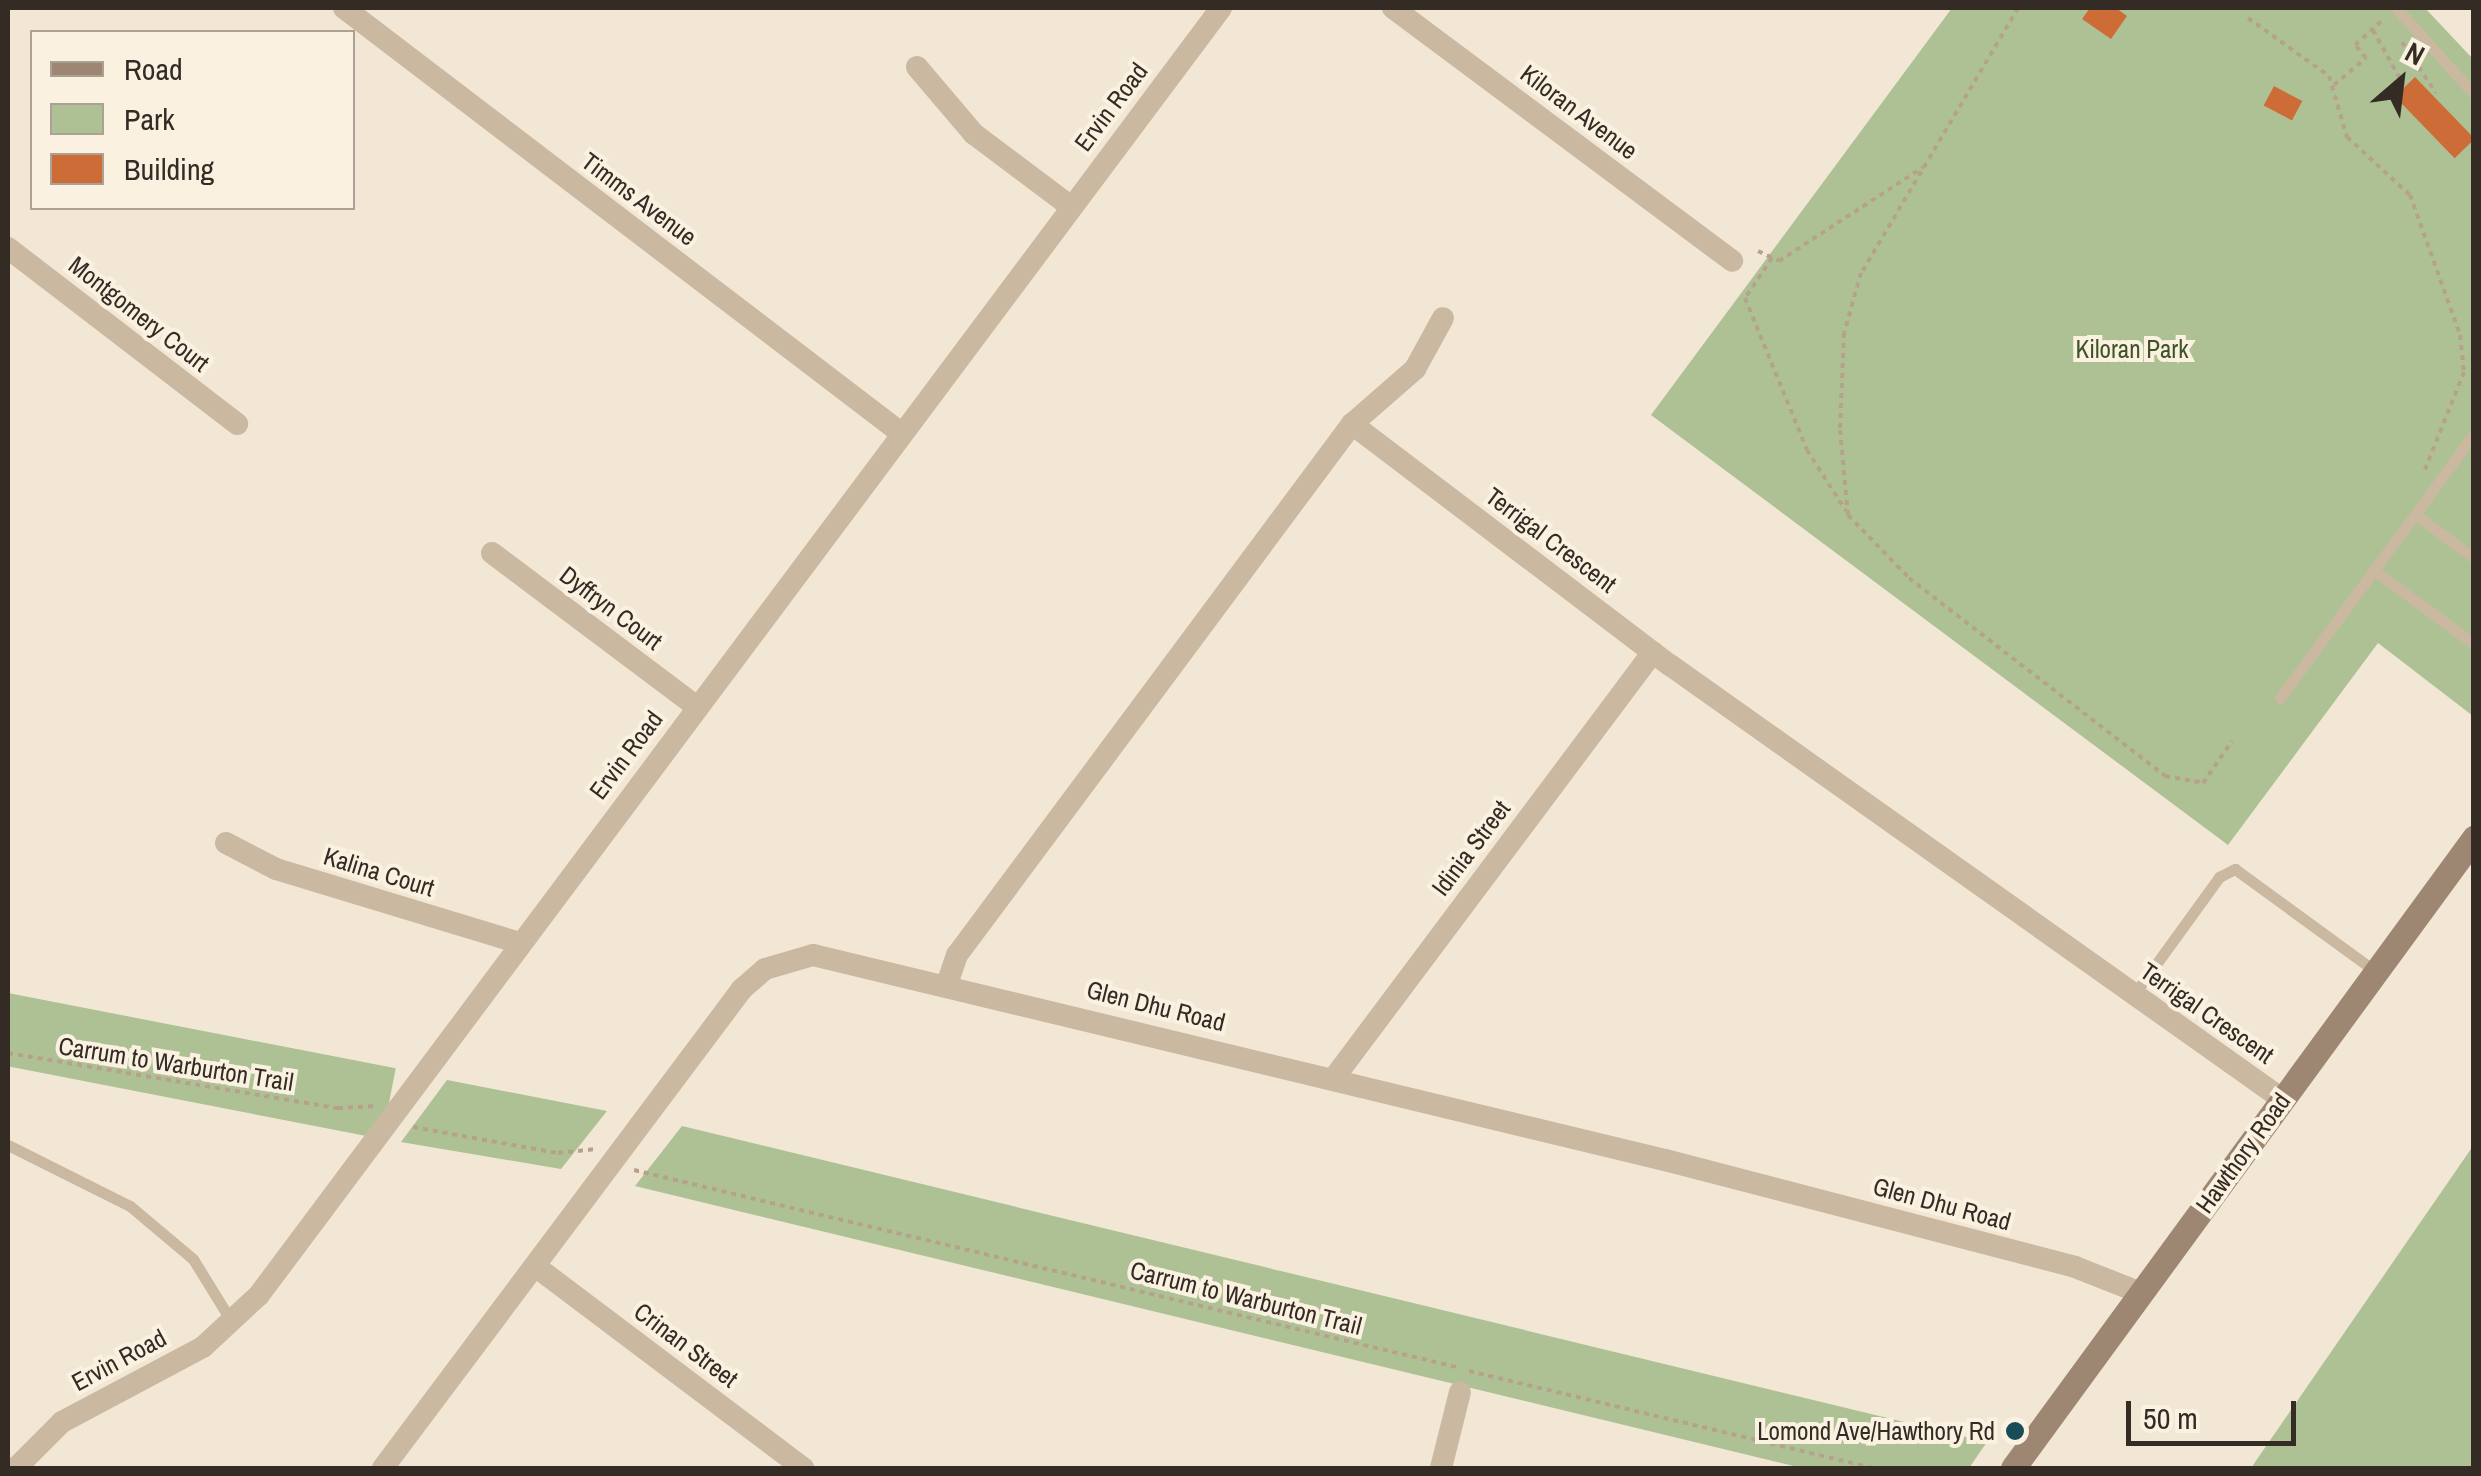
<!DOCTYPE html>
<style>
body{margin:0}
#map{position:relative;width:2481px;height:1476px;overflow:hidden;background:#f2e7d5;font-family:"Archivo Narrow",sans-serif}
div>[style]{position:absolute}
.green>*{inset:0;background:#adc194;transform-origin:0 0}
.building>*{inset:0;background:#ce6c37;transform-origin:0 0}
.path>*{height:4px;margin-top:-2px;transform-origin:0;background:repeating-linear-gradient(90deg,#b6a28b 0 5px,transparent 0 10px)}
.service>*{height:11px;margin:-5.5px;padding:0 5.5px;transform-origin:5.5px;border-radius:5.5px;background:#cab8a1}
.minor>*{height:22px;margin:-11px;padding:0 11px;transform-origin:11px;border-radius:11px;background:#cab8a1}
.secondary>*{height:25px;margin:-12.5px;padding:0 12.5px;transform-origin:12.5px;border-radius:12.5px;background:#9e8772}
.dots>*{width:28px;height:28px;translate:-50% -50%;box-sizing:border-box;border:5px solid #faf1e1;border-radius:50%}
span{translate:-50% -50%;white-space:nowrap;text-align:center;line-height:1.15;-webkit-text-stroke:8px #faf1e1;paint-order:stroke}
.street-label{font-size:25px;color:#342b24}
.park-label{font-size:25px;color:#3e5326}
.poi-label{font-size:25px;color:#342b24}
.right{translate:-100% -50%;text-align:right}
.frame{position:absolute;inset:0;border:10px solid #342b24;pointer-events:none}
.legend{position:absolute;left:30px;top:30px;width:325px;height:180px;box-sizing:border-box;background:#faf1e1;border:2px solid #aba295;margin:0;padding:12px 18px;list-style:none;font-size:30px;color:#342b24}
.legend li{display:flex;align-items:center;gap:20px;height:50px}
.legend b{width:50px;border:2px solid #aba295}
.north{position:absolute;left:2351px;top:30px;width:100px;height:100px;-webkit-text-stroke:8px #faf1e1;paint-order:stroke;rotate:28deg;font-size:28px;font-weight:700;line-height:40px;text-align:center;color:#342b24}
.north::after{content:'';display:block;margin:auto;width:35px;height:45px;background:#342b24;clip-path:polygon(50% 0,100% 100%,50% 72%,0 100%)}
.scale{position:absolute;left:2126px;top:1401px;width:170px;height:45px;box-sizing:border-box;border:5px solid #342b24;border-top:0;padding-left:12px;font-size:30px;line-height:35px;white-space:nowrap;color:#342b24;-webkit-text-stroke:8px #faf1e1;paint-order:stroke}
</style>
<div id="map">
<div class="green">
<div style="clip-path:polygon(1952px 8px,2425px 8px,2473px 59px,2473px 716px,2378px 643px,2228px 845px,1651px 415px)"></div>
<div style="left:8px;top:993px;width:395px;height:72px;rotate:11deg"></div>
<div style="clip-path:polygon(447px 1080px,607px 1111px,561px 1169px,401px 1142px)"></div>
<div style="clip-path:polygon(682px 1126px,1987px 1442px,1969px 1468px,1802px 1468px,635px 1186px)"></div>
<div style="clip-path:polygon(2473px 1146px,2473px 1468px,2251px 1468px)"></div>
</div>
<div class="building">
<div style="clip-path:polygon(2090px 8px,2116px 8px,2127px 16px,2111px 39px,2082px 19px)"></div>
<div style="left:2415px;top:77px;width:86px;height:28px;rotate:46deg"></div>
<div style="left:2274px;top:86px;width:32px;height:22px;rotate:28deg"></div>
</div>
<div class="path">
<div style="left:2018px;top:8px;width:308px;rotate:120.6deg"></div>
<div style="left:1861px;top:273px;width:62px;rotate:105.8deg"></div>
<div style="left:1844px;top:333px;width:97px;rotate:92.4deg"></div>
<div style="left:1840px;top:430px;width:85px;rotate:84.6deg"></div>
<div style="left:1848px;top:515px;width:88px;rotate:45.9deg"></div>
<div style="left:1909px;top:578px;width:324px;rotate:37.7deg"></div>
<div style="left:2165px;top:776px;width:39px;rotate:10deg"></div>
<div style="left:2203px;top:783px;width:51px;rotate:-55.4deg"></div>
<div style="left:2248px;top:18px;width:100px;rotate:35.6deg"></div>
<div style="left:2329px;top:76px;width:64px;rotate:73.6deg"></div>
<div style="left:2347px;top:137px;width:86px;rotate:42.6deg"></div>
<div style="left:2410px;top:195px;width:149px;rotate:70.3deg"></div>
<div style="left:2460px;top:335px;width:37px;rotate:84deg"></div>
<div style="left:2464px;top:372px;width:108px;rotate:111.8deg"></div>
<div style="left:2373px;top:30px;width:64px;rotate:61deg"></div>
<div style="left:2402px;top:42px;width:61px;rotate:56.3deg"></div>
<div style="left:2334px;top:85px;width:42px;rotate:-40.2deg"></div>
<div style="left:2366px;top:58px;width:17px;rotate:-130deg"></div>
<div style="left:2355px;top:45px;width:40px;rotate:-42deg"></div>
<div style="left:1758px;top:251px;width:23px;rotate:25deg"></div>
<div style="left:1779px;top:261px;width:172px;rotate:-33.1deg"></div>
<div style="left:1772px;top:258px;width:48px;rotate:124deg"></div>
<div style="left:1745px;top:298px;width:164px;rotate:67.8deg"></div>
<div style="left:1807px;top:450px;width:72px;rotate:57.4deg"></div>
<div style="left:8px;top:1053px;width:335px;rotate:9.5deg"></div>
<div style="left:338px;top:1108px;width:37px;rotate:-3deg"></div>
<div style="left:413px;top:1127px;width:147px;rotate:10.2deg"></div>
<div style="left:558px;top:1153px;width:36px;rotate:-6deg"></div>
<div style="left:634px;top:1170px;width:849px;rotate:13.48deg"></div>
<div style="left:1469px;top:1371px;width:415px;rotate:13.5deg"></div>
</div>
<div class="service">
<div style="left:2396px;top:8px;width:116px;rotate:47.8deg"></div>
<div style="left:2416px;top:515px;width:72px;rotate:36.6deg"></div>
<div style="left:2375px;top:571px;width:123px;rotate:36.4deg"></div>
<div style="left:2280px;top:698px;width:328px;rotate:-53.7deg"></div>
<div style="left:2133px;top:996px;width:147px;rotate:-54.1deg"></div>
<div style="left:2219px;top:877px;width:18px;rotate:-27deg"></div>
<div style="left:2235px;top:869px;width:173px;rotate:36.1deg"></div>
<div style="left:8px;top:1145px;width:136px;rotate:26.6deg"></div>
<div style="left:130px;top:1206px;width:82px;rotate:40.1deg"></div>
<div style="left:193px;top:1259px;width:76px;rotate:58.4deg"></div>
</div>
<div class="minor">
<div style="left:344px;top:8px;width:701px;rotate:37.34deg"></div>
<div style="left:1393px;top:8px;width:423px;rotate:36.7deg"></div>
<div style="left:917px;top:67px;width:88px;rotate:49.6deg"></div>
<div style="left:974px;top:134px;width:120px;rotate:36.9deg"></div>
<div style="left:8px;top:248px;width:289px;rotate:37.5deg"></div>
<div style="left:1352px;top:424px;width:84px;rotate:-41.1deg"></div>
<div style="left:1415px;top:369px;width:58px;rotate:-61.2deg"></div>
<div style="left:492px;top:553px;width:256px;rotate:36.9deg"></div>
<div style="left:226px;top:843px;width:56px;rotate:27.5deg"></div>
<div style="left:276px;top:869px;width:254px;rotate:16.9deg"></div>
<div style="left:947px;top:984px;width:31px;rotate:-71deg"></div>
<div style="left:957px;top:955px;width:662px;rotate:-53.36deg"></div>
<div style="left:1352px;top:424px;width:399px;rotate:37.2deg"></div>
<div style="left:1670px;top:665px;width:750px;rotate:35.34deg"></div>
<div style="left:1334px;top:1078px;width:532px;rotate:-53.17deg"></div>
<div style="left:535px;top:1266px;width:336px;rotate:37deg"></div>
<div style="left:16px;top:1468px;width:65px;rotate:-45deg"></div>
<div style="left:62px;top:1422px;width:160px;rotate:-28deg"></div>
<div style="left:203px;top:1347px;width:76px;rotate:-42.9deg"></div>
<div style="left:259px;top:1295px;width:1607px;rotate:-53.22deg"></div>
<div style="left:383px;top:1468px;width:599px;rotate:-53.15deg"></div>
<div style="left:742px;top:989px;width:30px;rotate:-41deg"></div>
<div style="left:765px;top:969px;width:50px;rotate:-16.3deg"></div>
<div style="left:813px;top:955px;width:876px;rotate:13.53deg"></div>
<div style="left:1665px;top:1160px;width:424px;rotate:14.6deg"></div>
<div style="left:2075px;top:1267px;width:71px;rotate:21.5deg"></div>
<div style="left:1441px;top:1468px;width:78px;rotate:-76deg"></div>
</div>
<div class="secondary">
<div style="left:2013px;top:1468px;width:781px;rotate:-53.81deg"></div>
</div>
<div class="dots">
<div style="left:2015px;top:1431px;background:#184c57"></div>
</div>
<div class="street-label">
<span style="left:1111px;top:107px;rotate:-53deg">Ervin Road</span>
<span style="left:1579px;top:112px;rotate:37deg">Kiloran Avenue</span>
<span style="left:639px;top:199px;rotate:37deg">Timms Avenue</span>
<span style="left:139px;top:314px;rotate:38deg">Montgomery Court</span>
<span style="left:1551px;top:540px;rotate:37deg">Terrigal Crescent</span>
<span style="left:611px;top:608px;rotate:37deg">Dyffryn Court</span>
<span style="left:626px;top:755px;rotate:-53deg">Ervin Road</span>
<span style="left:1471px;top:848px;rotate:-53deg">Idinia Street</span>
<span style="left:379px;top:872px;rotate:17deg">Kalina Court</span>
<span style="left:1156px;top:1006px;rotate:14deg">Glen Dhu Road</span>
<span style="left:2207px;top:1013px;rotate:35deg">Terrigal Crescent</span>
<span style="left:176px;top:1064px;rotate:9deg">Carrum to Warburton Trail</span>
<span style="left:2243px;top:1153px;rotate:-54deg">Hawthory Road</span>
<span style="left:1942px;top:1204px;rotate:15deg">Glen Dhu Road</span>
<span style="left:1246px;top:1298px;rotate:14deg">Carrum to Warburton Trail</span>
<span style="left:686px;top:1345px;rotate:37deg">Crinan Street</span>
<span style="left:119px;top:1360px;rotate:-28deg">Ervin Road</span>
</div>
<div class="park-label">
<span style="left:2132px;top:349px">Kiloran Park</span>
</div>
<div class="poi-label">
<span class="right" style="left:1995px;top:1431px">Lomond Ave/Hawthory Rd</span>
</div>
<div class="frame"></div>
<ul class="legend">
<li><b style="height:12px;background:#9e8772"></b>Road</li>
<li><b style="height:28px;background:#adc194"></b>Park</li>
<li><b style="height:28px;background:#ce6c37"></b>Building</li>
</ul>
<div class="north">N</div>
<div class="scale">50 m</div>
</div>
